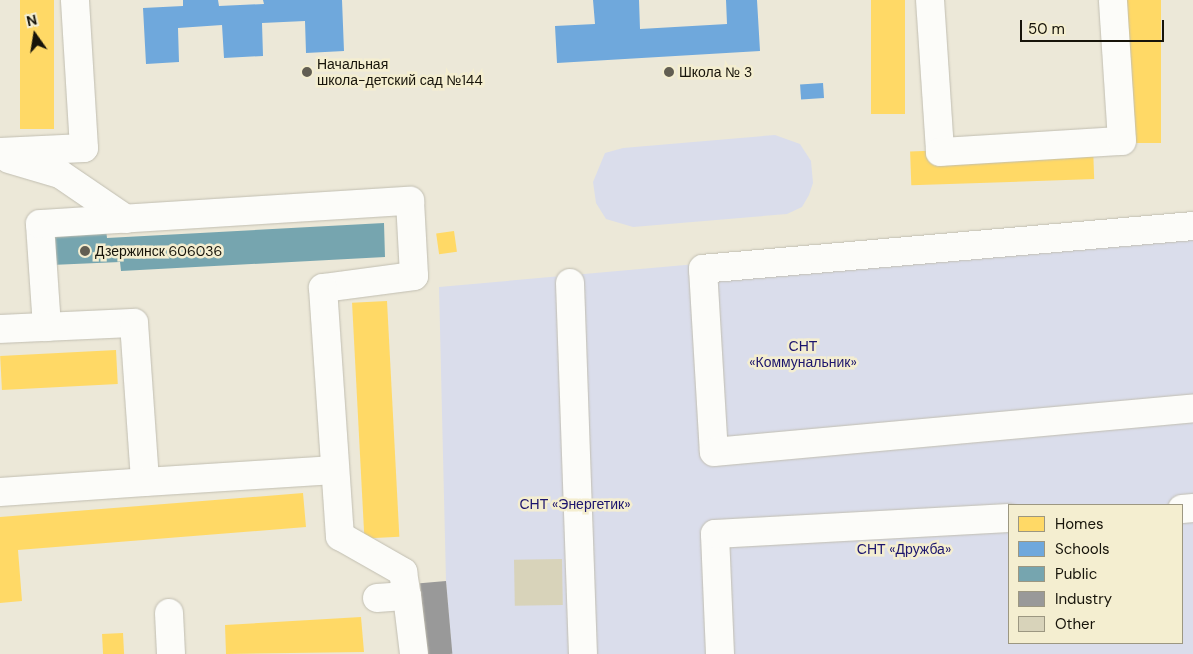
<!DOCTYPE html>
<meta charset="utf-8">
<style>
body{margin:0}
#map{position:relative;width:1193px;height:654px;overflow:hidden;background:#ece8d8;font-family:"DM Sans",sans-serif}
div>[style]{position:absolute}
.green>*{inset:0;background:#daddeb}
.homes>*{inset:0;background:#ffd966;transform-origin:0 0}
.schools>*{inset:0;background:#6fa8dc;transform-origin:0 0}
.public>*{inset:0;background:#76a5af}
.industry>*{inset:0;background:#999;transform-origin:0 0}
.building>*{inset:0;background:#d8d3ba;transform-origin:0 0}
.roads{filter:drop-shadow(0 0 1px #c1beb1) drop-shadow(0 0 1px #c1beb1)}
.minor>*{height:28px;margin:-14px;padding:0 14px;transform-origin:14px;border-radius:14px;background:#fcfcf9}
.dots>*{width:14px;height:14px;translate:-50% -50%;box-sizing:border-box;border:2px solid #f4eed0;border-radius:50%}
span{translate:-50% -50%;white-space:nowrap;text-align:center;line-height:1.15;-webkit-text-stroke:5px #f4eed0;paint-order:stroke}
.poi-label{font-size:14px;color:#17140a}
.left{translate:0 -50%;text-align:left}
.park-label{font-size:14px;color:#1c156d}
.legend{position:absolute;left:1008px;top:504px;width:175px;height:140px;box-sizing:border-box;background:#f4eed0;border:1px solid #9c9781;margin:0;padding:6px 9px;list-style:none;font-size:15px;color:#17140a}
.legend li{display:flex;align-items:center;gap:10px;height:25px}
.legend b{width:25px;border:1px solid #9c9781}
.north{position:absolute;left:10px;top:10px;width:50px;height:50px;-webkit-text-stroke:4px #f4eed0;paint-order:stroke;rotate:347deg;font-size:14px;font-weight:700;line-height:20px;text-align:center;color:#17140a}
.north::after{content:'';display:block;margin:auto;width:18px;height:22px;background:#17140a;clip-path:polygon(50% 0,100% 100%,50% 72%,0 100%)}
.scale{position:absolute;left:1020px;top:20px;width:144px;height:22px;box-sizing:border-box;border:2px solid #17140a;border-top:0;padding-left:6px;font-size:15px;line-height:18px;white-space:nowrap;color:#17140a;-webkit-text-stroke:4px #f4eed0;paint-order:stroke}
</style>
<div id="map">
<div class="green">
<div style="clip-path:polygon(775px 135px,800px 144px,811px 161px,813px 183px,809px 195px,802px 207px,787px 214px,633px 227px,606px 219px,596px 203px,593px 182px,605px 153px,623px 148px)"></div>
<div style="clip-path:polygon(evenodd,1193px 220px,1193px 654px,452px 654px,446px 581px,439px 287px,1193px 220px,1009px 505px,1182px 505px,1182px 643px,1009px 643px,1009px 505px)"></div>
</div>
<div class="homes">
<div style="left:20px;top:0;width:34px;height:129px"></div>
<div style="left:871px;top:0;width:34px;height:114px"></div>
<div style="left:1126px;top:0;width:35px;height:143px"></div>
<div style="left:1093px;top:145px;width:34px;height:183px;rotate:88deg"></div>
<div style="left:454px;top:231px;width:21px;height:18px;rotate:82deg"></div>
<div style="left:387px;top:301px;width:236px;height:35px;rotate:87deg"></div>
<div style="left:116px;top:350px;width:34px;height:116px;rotate:87deg"></div>
<div style="clip-path:polygon(303px 493px,306px 527px,18px 550px,22px 601px,0 603px,0 517px)"></div>
<div style="clip-path:polygon(361px 617px,364px 652px,226px 654px,225px 625px)"></div>
<div style="left:123px;top:633px;width:21px;height:21px;rotate:87deg"></div>
</div>
<div class="schools">
<div style="clip-path:polygon(183px 0,218px 0,219px 6px,264px 4px,263px 0,342px 0,344px 51px,306px 53px,305px 21px,262px 23px,263px 56px,224px 58px,222px 25px,178px 28px,179px 62px,146px 64px,143px 8px,183px 6px)"></div>
<div style="clip-path:polygon(593px 0,639px 0,640px 29px,727px 24px,726px 0,757px 0,760px 51px,557px 63px,555px 26px,595px 24px)"></div>
<div style="left:823px;top:83px;width:15px;height:23px;rotate:86deg"></div>
</div>
<div class="public">
<div style="clip-path:polygon(384px 223px,385px 257px,121px 271px,120px 262px,51px 265px,49px 232px,106px 229px,107px 238px)"></div>
</div>
<div class="industry">
<div style="left:446px;top:581px;width:73px;height:26px;rotate:85deg"></div>
</div>
<div class="building">
<div style="left:562px;top:559px;width:46px;height:48px;rotate:89deg"></div>
</div>
<div class="roads">
<div class="minor">
<div style="left:930px;top:0;width:152px;rotate:86.2deg"></div>
<div style="left:940px;top:152px;width:182px;rotate:-3.5deg"></div>
<div style="left:1122px;top:141px;width:141px;rotate:-93.7deg"></div>
<div style="left:0;top:152px;width:84px;rotate:-2.7deg"></div>
<div style="left:84px;top:148px;width:148px;rotate:-93.5deg"></div>
<div style="left:9px;top:159px;width:53px;rotate:16.4deg"></div>
<div style="left:60px;top:174px;width:80px;rotate:34.3deg"></div>
<div style="left:1193px;top:226px;width:492px;rotate:175deg"></div>
<div style="left:703px;top:269px;width:183px;rotate:86.6deg"></div>
<div style="left:714px;top:452px;width:481px;rotate:-5.2deg"></div>
<div style="left:570px;top:283px;width:371px;rotate:88deg"></div>
<div style="left:47px;top:327px;width:103px;rotate:-93.9deg"></div>
<div style="left:40px;top:224px;width:371px;rotate:-3.6deg"></div>
<div style="left:410px;top:201px;width:75px;rotate:86.9deg"></div>
<div style="left:414px;top:276px;width:92px;rotate:172.5deg"></div>
<div style="left:323px;top:288px;width:249px;rotate:86.1deg"></div>
<div style="left:340px;top:536px;width:73px;rotate:29.7deg"></div>
<div style="left:403px;top:572px;width:24px;rotate:81deg"></div>
<div style="left:0;top:329px;width:134px;rotate:-2.6deg"></div>
<div style="left:134px;top:323px;width:159px;rotate:86deg"></div>
<div style="left:145px;top:482px;width:190px;rotate:-3.6deg"></div>
<div style="left:0;top:492px;width:145px;rotate:-3.9deg"></div>
<div style="left:1182px;top:509px;width:11px;rotate:-5deg"></div>
<div style="left:377px;top:598px;width:30px;rotate:-4deg"></div>
<div style="left:407px;top:596px;width:58px;rotate:83.1deg"></div>
<div style="left:169px;top:613px;width:41px;rotate:87.2deg"></div>
<div style="left:720px;top:654px;width:120px;rotate:-92.4deg"></div>
<div style="left:715px;top:534px;width:294px;rotate:-3.1deg"></div>
</div>
</div>
<div class="dots">
<div style="left:307px;top:72px;background:#625e52"></div>
<div style="left:669px;top:72px;background:#625e52"></div>
<div style="left:85px;top:251px;background:#625e52"></div>
</div>
<div class="poi-label">
<span class="left" style="left:317px;top:72px">Начальная<br>школа-детский сад №144</span>
<span class="left" style="left:679px;top:72px">Школа № 3</span>
<span class="left" style="left:95px;top:251px">Дзержинск 606036</span>
</div>
<div class="park-label">
<span style="left:803px;top:354px">СНТ<br>«Коммунальник»</span>
<span style="left:575px;top:504px">СНТ «Энергетик»</span>
<span style="left:904px;top:549px">СНТ «Дружба»</span>
</div>
<ul class="legend">
<li><b style="height:14px;background:#ffd966"></b>Homes</li>
<li><b style="height:14px;background:#6fa8dc"></b>Schools</li>
<li><b style="height:14px;background:#76a5af"></b>Public</li>
<li><b style="height:14px;background:#999"></b>Industry</li>
<li><b style="height:14px;background:#d8d3ba"></b>Other</li>
</ul>
<div class="north">N</div>
<div class="scale">50 m</div>
</div>
